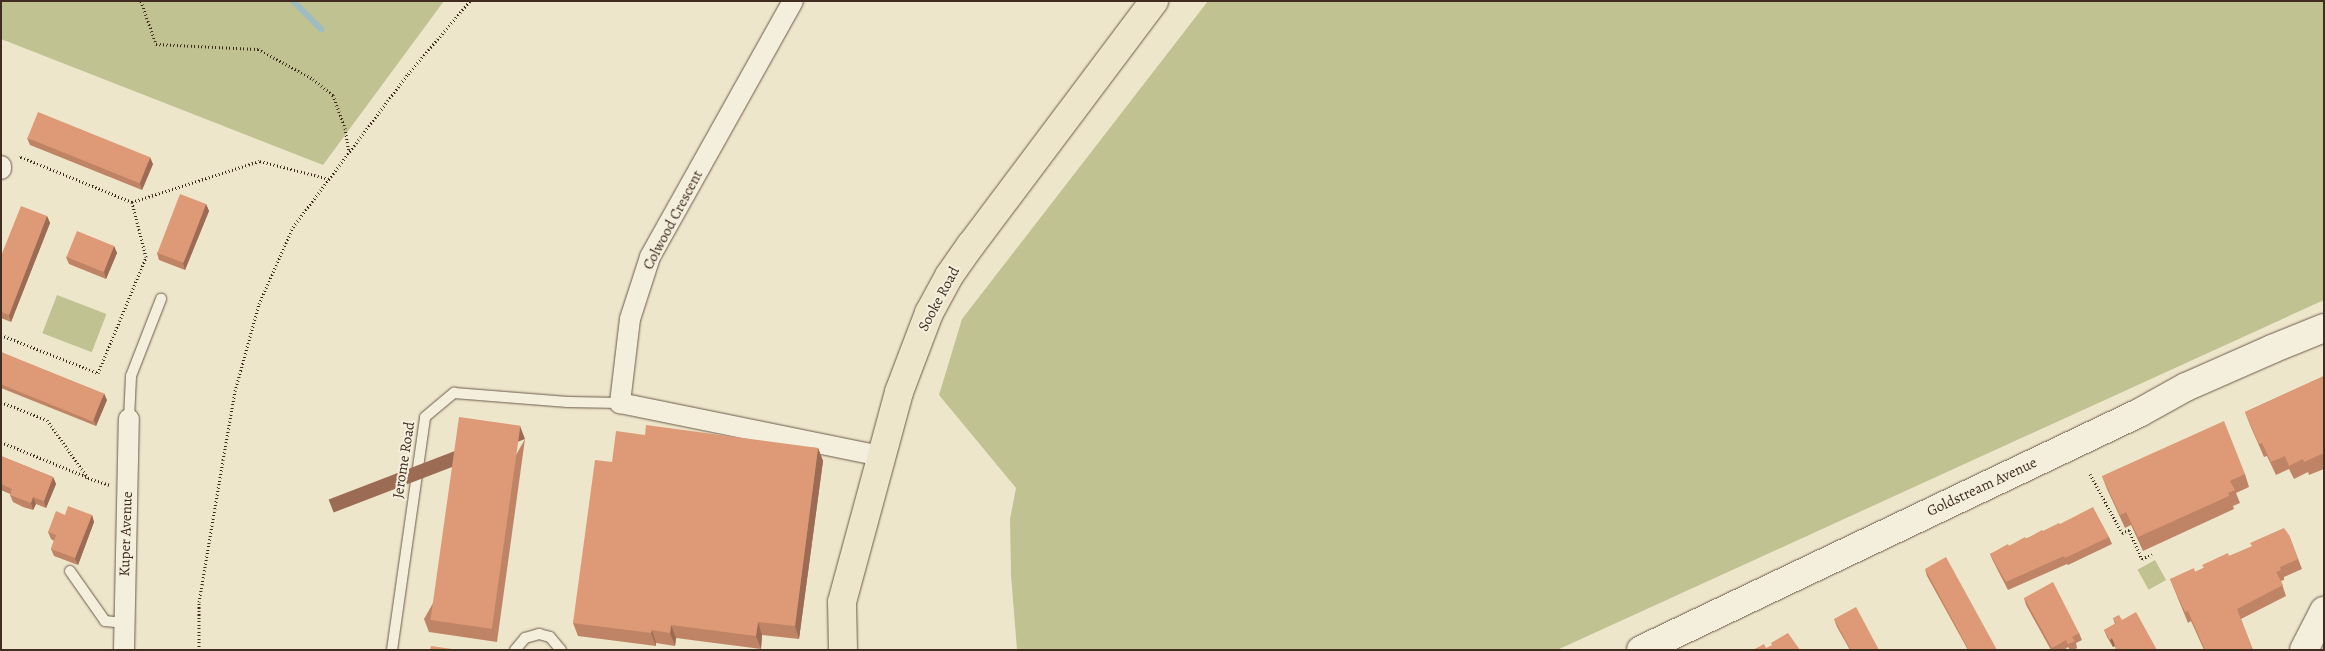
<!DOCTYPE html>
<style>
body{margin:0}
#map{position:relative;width:2325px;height:651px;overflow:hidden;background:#eee6cb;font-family:Alegreya,serif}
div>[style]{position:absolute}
.green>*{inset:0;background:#c1c292;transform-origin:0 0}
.stream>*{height:6px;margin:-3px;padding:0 3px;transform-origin:3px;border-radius:3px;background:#9dbdc0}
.path>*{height:3px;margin-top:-1.5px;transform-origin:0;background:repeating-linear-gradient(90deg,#402d20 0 1px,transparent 0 3.5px)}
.roads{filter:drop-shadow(0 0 1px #6c5b4b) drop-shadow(0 0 1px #6c5b4b)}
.lane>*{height:10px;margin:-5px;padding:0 5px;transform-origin:5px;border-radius:5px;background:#f4efdd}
.street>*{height:20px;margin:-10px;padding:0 10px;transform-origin:10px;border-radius:10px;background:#f4efdd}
.secondary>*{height:28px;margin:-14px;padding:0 14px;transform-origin:14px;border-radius:14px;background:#f4efdd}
.primary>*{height:28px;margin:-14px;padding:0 14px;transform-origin:14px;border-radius:14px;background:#eee6cb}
.wall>*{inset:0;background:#bf8465}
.shaded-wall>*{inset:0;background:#9b6c53;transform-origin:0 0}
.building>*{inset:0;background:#de9a76;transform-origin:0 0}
span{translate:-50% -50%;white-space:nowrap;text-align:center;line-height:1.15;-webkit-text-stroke:4px #f4efdd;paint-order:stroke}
.street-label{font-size:15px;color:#402d20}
.frame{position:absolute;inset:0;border:2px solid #402d20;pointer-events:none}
</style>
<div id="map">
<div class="green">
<div style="clip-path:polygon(1px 1px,444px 1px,323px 165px,1px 39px)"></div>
<div style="clip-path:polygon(1208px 1px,2324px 1px,2324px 300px,1557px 650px,1017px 650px,1011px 575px,1010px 519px,1016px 488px,939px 395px,962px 319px)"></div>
<div style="left:57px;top:295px;width:53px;height:41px;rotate:21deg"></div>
<div style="left:2155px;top:560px;width:23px;height:20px;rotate:61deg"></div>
</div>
<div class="stream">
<div style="left:293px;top:1px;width:40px;rotate:45deg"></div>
</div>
<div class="path">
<div style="left:141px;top:1px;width:46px;rotate:70.8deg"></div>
<div style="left:156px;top:44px;width:102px;rotate:2.8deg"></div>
<div style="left:258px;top:49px;width:63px;rotate:28.6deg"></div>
<div style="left:313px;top:79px;width:26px;rotate:39deg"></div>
<div style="left:333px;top:95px;width:35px;rotate:70deg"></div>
<div style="left:345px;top:128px;width:25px;rotate:81deg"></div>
<div style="left:132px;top:202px;width:134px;rotate:-17.8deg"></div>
<div style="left:260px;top:161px;width:71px;rotate:14.6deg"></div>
<div style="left:1px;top:335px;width:104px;rotate:21.4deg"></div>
<div style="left:98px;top:373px;width:126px;rotate:-67.5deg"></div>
<div style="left:146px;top:257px;width:57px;rotate:-104.3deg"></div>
<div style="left:132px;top:202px;width:120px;rotate:-157.9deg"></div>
<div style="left:21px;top:157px;width:2px;rotate:153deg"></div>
<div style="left:1px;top:402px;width:49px;rotate:21.4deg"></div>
<div style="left:47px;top:420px;width:71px;rotate:54.7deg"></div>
<div style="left:88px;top:478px;width:22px;rotate:18deg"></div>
<div style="left:1px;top:442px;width:93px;rotate:22.1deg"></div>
<div style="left:2090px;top:474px;width:67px;rotate:61.5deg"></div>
<div style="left:2122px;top:533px;width:8px;rotate:-23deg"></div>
<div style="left:2129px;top:530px;width:32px;rotate:66deg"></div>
<div style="left:2142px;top:559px;width:11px;rotate:-27deg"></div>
<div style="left:199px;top:650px;width:48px;rotate:-90deg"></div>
<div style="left:199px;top:602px;width:144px;rotate:-80.4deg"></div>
<div style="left:223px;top:460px;width:70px;rotate:-80.1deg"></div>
<div style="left:235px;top:391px;width:90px;rotate:-74.6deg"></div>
<div style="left:259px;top:304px;width:84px;rotate:-66.2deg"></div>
<div style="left:293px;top:227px;width:191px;rotate:-53.1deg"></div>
<div style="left:408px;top:74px;width:96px;rotate:-49.7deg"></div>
</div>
<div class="roads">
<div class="lane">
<div style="left:129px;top:419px;width:43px;rotate:-87.3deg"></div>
<div style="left:131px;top:376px;width:83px;rotate:-68.7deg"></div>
<div style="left:70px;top:571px;width:61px;rotate:55deg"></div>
<div style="left:105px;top:621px;width:18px;rotate:6deg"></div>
<div style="left:392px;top:650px;width:235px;rotate:-81.9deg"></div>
<div style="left:425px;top:417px;width:38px;rotate:-40deg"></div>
<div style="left:454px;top:393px;width:114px;rotate:4.5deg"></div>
<div style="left:568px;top:402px;width:52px;rotate:1.1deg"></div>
<div style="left:515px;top:650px;width:16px;rotate:-50deg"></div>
<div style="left:525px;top:638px;width:15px;rotate:-16deg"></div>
<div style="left:539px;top:634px;width:11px;rotate:15deg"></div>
<div style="left:550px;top:637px;width:17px;rotate:50deg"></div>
</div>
<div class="street">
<div style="left:793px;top:1px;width:293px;rotate:119.2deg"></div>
<div style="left:650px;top:257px;width:65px;rotate:107.9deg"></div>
<div style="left:630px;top:319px;width:85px;rotate:96.8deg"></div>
<div style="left:620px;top:403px;width:266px;rotate:11.5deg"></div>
<div style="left:1px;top:166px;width:3px;rotate:90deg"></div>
<div style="left:124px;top:650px;width:231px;rotate:-88.8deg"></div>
</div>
<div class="secondary">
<div style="left:1641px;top:650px;width:552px;rotate:-25.45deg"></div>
<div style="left:2139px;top:413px;width:54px;rotate:-29deg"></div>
<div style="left:2186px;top:387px;width:94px;rotate:-23.8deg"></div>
<div style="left:2272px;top:349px;width:56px;rotate:-22deg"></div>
<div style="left:2304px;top:650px;width:44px;rotate:-62.9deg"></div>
</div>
<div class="primary">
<div style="left:843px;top:650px;width:48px;rotate:-91.2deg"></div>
<div style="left:842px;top:602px;width:218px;rotate:-74.8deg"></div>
<div style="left:899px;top:392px;width:85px;rotate:-69.2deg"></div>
<div style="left:929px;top:313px;width:42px;rotate:-61.6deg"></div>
<div style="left:949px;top:276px;width:38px;rotate:-55deg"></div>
<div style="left:971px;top:245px;width:305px;rotate:-53.1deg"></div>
</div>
</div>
<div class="wall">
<div style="clip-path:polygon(27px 138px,153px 164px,142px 190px,30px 145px)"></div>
<div style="clip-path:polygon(206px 204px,209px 211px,185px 270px,159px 260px,157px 253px)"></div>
<div style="clip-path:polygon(47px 216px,50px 223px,11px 322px,1px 318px,1px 256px)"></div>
<div style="clip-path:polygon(114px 246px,117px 253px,106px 279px,69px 264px,66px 257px)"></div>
<div style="clip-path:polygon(1px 352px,107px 400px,96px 426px,1px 388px)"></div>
<div style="clip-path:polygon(2324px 376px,2324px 469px,2309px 475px,2308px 472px,2294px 479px,2289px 469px,2276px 475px,2267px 456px,2264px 457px,2250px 425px,2245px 412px)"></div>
<div style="clip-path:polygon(645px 435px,818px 448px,823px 461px,799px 639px,762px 635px,761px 649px,676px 638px,675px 646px,656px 643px,656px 646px,578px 636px,573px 623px,612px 462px)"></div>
<div style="clip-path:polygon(525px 439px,497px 642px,429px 632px,424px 619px)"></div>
<div style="clip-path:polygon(1px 456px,53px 477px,56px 484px,46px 508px,36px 504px,33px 510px,23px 507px,13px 502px,10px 495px,10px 494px,1px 490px)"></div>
<div style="clip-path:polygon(2245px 474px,2249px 487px,2236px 493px,2240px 503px,2233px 506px,2234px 509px,2143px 551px,2131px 525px,2125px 528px,2107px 489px,2102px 476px)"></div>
<div style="clip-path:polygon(65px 515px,92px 515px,94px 522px,78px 565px,54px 556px,51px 549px,54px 541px,51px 539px,48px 532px)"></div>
<div style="clip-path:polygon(2060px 524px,2109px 537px,2112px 544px,2068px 565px,2067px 564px,2008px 590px,1993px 561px,1990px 554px)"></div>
<div style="clip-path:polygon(2289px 535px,2302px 569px,2284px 577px,2284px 580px,2281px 581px,2286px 596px,2241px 619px,2253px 650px,2204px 650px,2191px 621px,2188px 623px,2170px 579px,2195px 572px,2229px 556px)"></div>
<div style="clip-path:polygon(1925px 569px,1997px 650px,1968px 650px,1927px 576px)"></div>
<div style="clip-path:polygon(2024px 598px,2079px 633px,2082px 640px,2076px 643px,2077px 648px,2074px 650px,2070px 650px,2068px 647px,2064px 650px,2051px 650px,2026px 605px)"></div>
<div style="clip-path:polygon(2113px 618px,2122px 620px,2157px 650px,2116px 650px,2115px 646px,2113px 647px,2107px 637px,2104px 630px,2115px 624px)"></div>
<div style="clip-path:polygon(1834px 619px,1879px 650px,1850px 650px,1837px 627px)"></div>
</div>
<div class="shaded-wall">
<div style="clip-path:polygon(150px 157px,153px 164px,142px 190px,140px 183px)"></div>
<div style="clip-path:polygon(206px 204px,209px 211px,185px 270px,183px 263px)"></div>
<div style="clip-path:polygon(47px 216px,50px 223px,11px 322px,9px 315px)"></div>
<div style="clip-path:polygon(114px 246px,117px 253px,106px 279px,104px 272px)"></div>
<div style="clip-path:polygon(104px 393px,107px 400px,96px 426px,94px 419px)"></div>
<div style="left:520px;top:426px;width:14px;height:205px;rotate:69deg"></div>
<div style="clip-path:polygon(818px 448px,823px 461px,799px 639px,795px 626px)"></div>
<div style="clip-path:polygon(53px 477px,56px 484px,46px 508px,44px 501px)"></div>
<div style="clip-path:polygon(33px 497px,36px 504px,33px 510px,31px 503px)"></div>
<div style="clip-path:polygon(92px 515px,94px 522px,78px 565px,75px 558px)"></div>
<div style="clip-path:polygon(758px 622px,762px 635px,761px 649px,756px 636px)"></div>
<div style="clip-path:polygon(671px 625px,676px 638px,675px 646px,670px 633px)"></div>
<div style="clip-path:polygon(652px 630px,656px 643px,656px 646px,651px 633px)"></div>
<div style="clip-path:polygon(2112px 638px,2115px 646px,2113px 647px,2110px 640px)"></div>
</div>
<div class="building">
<div style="left:38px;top:112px;width:121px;height:28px;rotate:22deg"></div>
<div style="left:180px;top:194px;width:28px;height:63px;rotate:21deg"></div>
<div style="clip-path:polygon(21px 206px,47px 216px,9px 315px,1px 312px,1px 256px)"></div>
<div style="left:77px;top:231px;width:40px;height:28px;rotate:22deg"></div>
<div style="left:1px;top:352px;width:111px;height:30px;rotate:22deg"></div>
<div style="clip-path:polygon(2324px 376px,2324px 453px,2304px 462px,2303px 459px,2289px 466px,2285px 456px,2271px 462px,2262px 443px,2259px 444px,2245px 412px)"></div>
<div style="left:459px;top:417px;width:62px;height:205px;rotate:8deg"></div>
<div style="clip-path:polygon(2224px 421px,2245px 474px,2230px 481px,2235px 490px,2228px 493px,2229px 496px,2138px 537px,2126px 512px,2120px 515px,2102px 476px)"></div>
<div style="clip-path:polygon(646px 425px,818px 448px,795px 626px,758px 622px,756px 636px,671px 625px,670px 633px,652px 630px,651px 633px,573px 623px,595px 460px,612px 462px,616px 431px,645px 435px)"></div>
<div style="clip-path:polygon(1px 456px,53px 477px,44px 501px,33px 497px,31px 503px,10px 495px,12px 489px,1px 484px)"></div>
<div style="clip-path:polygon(68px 506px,92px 515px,75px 558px,51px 549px,56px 535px,48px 532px,56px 511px,65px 515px)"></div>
<div style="clip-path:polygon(2093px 507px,2109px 537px,2065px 558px,2064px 556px,2006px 582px,1990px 554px,2008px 544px,2009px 546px,2025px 537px,2026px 539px,2042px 530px,2043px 531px,2059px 523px,2060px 524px)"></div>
<div style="clip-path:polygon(2284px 528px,2289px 535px,2298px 559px,2280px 567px,2281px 570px,2276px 572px,2283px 585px,2237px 609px,2252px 648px,2248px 650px,2205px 650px,2188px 611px,2185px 612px,2170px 579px,2194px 568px,2195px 572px,2204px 568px,2202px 565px,2228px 553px,2229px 556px,2252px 546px,2250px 543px)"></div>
<div style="clip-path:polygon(1946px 557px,1997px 650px,1969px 650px,1925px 569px)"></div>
<div style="clip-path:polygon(2053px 582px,2079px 633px,2072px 637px,2075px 641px,2068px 644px,2066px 640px,2052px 648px,2024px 598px)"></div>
<div style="clip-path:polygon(1856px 607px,1879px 650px,1851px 650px,1834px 619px)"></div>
<div style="clip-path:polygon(2136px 612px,2157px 650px,2117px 650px,2112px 638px,2110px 640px,2104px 630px,2116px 623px,2113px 618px,2119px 615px,2122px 620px)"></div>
<div style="clip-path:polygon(1788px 633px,1800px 650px,1753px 650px,1764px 644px,1766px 648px,1772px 645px,1771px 643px)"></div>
<div style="clip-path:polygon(431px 646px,459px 650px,430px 650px)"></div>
</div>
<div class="street-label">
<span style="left:673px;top:220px;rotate:-62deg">Colwood Crescent</span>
<span style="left:939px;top:299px;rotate:-62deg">Sooke Road</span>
<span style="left:404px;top:460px;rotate:-81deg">Jerome Road</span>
<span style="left:1982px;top:487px;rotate:-25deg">Goldstream Avenue</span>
<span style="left:126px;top:534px;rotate:-88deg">Kuper Avenue</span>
</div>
<div class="frame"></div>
</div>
